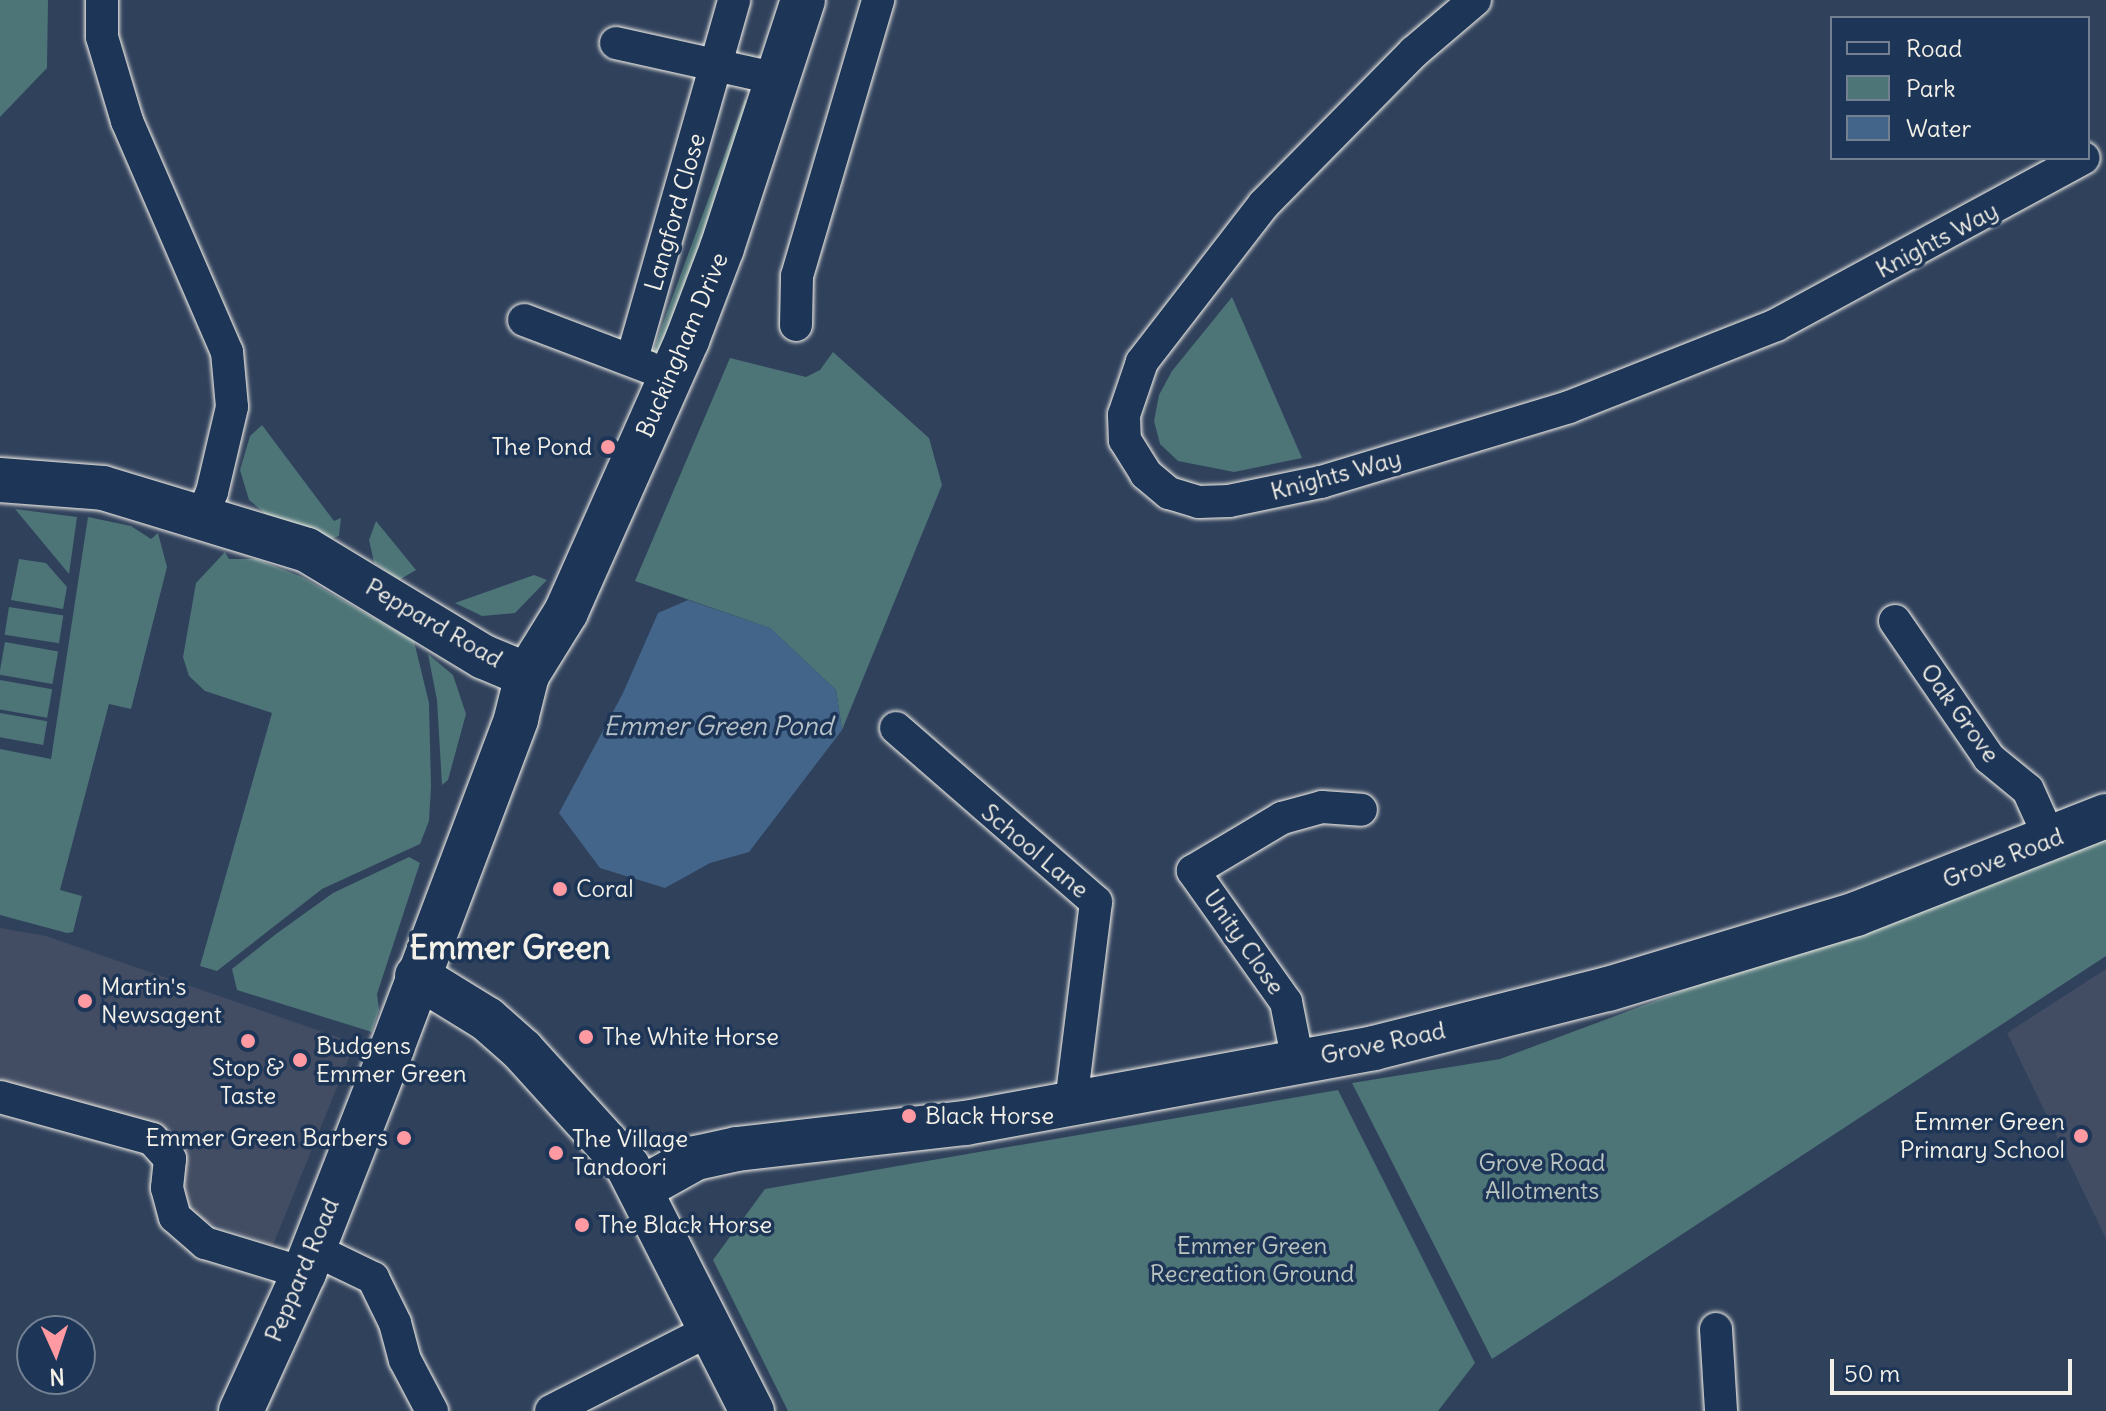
<!DOCTYPE html>
<style>
body{margin:0}
#map{position:relative;width:2106px;height:1411px;overflow:hidden;background:#30415c;font-family:Delius,sans-serif}
div>[style]{position:absolute}
.built>*{inset:0;background:#424c63}
.green>*{inset:0;background:#4d7477;transform-origin:0 0}
.water>*{inset:0;background:#44658a}
.roads{filter:drop-shadow(0 0 2px #f4f1e8) drop-shadow(0 0 2px #f4f1e8)}
.street>*{height:32px;margin:-16px;padding:0 16px;transform-origin:16px;border-radius:16px;background:#1d3557}
.secondary>*{height:44px;margin:-22px;padding:0 22px;transform-origin:22px;border-radius:22px;background:#1d3557}
.dots>*{width:22px;height:22px;translate:-50% -50%;box-sizing:border-box;border:4px solid #1d3557;border-radius:50%}
span{translate:-50% -50%;white-space:nowrap;text-align:center;line-height:1.15;-webkit-text-stroke:7px #1d3557;paint-order:stroke}
.street-label{font-size:24px;color:#f4f1e8}
.poi-label{font-size:24px;color:#f4f1e8}
.right{translate:-100% -50%;text-align:right}
.left{translate:0 -50%;text-align:left}
.park-label{font-size:24px;color:#bac5c0}
.water-label{font-size:26px;color:#b6c0c7;font-style:italic}
.district-label{font-size:32px;color:#f4f1e8;font-weight:700}
.legend{position:absolute;left:1830px;top:16px;width:260px;height:144px;box-sizing:border-box;background:#1d3557;border:2px solid #738091;margin:0;padding:10px 14px;list-style:none;font-size:24px;color:#f4f1e8}
.legend li{display:flex;align-items:center;gap:16px;height:40px}
.legend b{width:40px;border:2px solid #738091}
.north{position:absolute;left:16px;top:1315px;width:80px;height:80px;box-sizing:border-box;background:#1d3557;border:2px solid #738091;border-radius:50%;rotate:177deg;font-size:22px;font-weight:700;line-height:32px;text-align:center;color:#f4f1e8}
.north::after{content:'';display:block;margin:auto;width:28px;height:36px;background:#ff9aa2;clip-path:polygon(50% 0,100% 100%,50% 72%,0 100%)}
.scale{position:absolute;left:1830px;top:1359px;width:242px;height:36px;box-sizing:border-box;border:4px solid #f4f1e8;border-top:0;padding-left:10px;font-size:24px;line-height:28px;white-space:nowrap;color:#f4f1e8;-webkit-text-stroke:6px #1d3557;paint-order:stroke}
</style>
<div id="map">
<div class="built">
<div style="clip-path:polygon(0 928px,46px 936px,355px 1043px,273px 1245px,187px 1215px,182px 1158px,156px 1132px,0 1080px)"></div>
<div style="clip-path:polygon(2106px 969px,2106px 1239px,2007px 1033px)"></div>
</div>
<div class="green">
<div style="clip-path:polygon(0 0,48px 0,47px 68px,0 117px)"></div>
<div style="clip-path:polygon(745px 99px,752px 108px,702px 252px,660px 350px,652px 353px)"></div>
<div style="clip-path:polygon(1232px 297px,1302px 458px,1234px 472px,1178px 461px,1160px 444px,1154px 421px,1159px 395px,1172px 371px)"></div>
<div style="clip-path:polygon(833px 352px,929px 438px,942px 485px,842px 730px,836px 690px,770px 628px,635px 581px,730px 358px,806px 377px,820px 370px)"></div>
<div style="clip-path:polygon(262px 425px,334px 521px,341px 518px,339px 536px,330px 539px,267px 515px,249px 500px,240px 470px,250px 436px)"></div>
<div style="clip-path:polygon(15px 509px,77px 517px,69px 574px)"></div>
<div style="clip-path:polygon(88px 517px,131px 526px,151px 539px,158px 533px,167px 567px,131px 709px,109px 704px,60px 890px,82px 896px,73px 932px,67px 933px,0 915px,0 749px,51px 759px)"></div>
<div style="clip-path:polygon(376px 521px,416px 570px,399px 580px,374px 562px,369px 540px)"></div>
<div style="clip-path:polygon(225px 552px,229px 559px,256px 559px,302px 577px,414px 641px,429px 703px,431px 787px,429px 821px,420px 844px,322px 889px,217px 971px,200px 966px,272px 713px,205px 691px,189px 676px,183px 657px,196px 583px)"></div>
<div style="clip-path:polygon(19px 559px,46px 563px,67px 587px,63px 609px,11px 600px)"></div>
<div style="clip-path:polygon(534px 575px,547px 580px,515px 613px,482px 616px,455px 603px)"></div>
<div style="left:9px;top:607px;width:55px;height:28px;rotate:9deg"></div>
<div style="left:5px;top:642px;width:54px;height:33px;rotate:10deg"></div>
<div style="clip-path:polygon(428px 654px,453px 675px,466px 714px,448px 780px,442px 785px,437px 700px)"></div>
<div style="left:0;top:680px;width:53px;height:29px;rotate:10deg"></div>
<div style="left:0;top:713px;width:48px;height:24px;rotate:10deg"></div>
<div style="clip-path:polygon(2106px 833px,2106px 956px,1492px 1359px,1352px 1083px,1500px 1059px)"></div>
<div style="clip-path:polygon(409px 857px,420px 863px,377px 994px,379px 1010px,372px 1032px,237px 990px,232px 969px,276px 934px,333px 893px)"></div>
<div style="clip-path:polygon(1338px 1090px,1475px 1363px,1438px 1411px,788px 1411px,713px 1260px,765px 1189px)"></div>
</div>
<div class="water">
<div style="clip-path:polygon(688px 600px,770px 628px,836px 690px,842px 730px,749px 852px,710px 863px,665px 888px,600px 868px,559px 813px,623px 693px,658px 613px)"></div>
</div>
<div class="roads">
<div class="street">
<div style="left:102px;top:0;width:37px;rotate:90deg"></div>
<div style="left:102px;top:37px;width:88px;rotate:73.4deg"></div>
<div style="left:127px;top:121px;width:252px;rotate:66.6deg"></div>
<div style="left:227px;top:352px;width:55px;rotate:84.8deg"></div>
<div style="left:232px;top:407px;width:87px;rotate:103.2deg"></div>
<div style="left:212px;top:492px;width:25px;rotate:113deg"></div>
<div style="left:1475px;top:0;width:80px;rotate:139.6deg"></div>
<div style="left:1414px;top:52px;width:214px;rotate:134.6deg"></div>
<div style="left:1264px;top:204px;width:200px;rotate:127.7deg"></div>
<div style="left:1142px;top:362px;width:56px;rotate:108.8deg"></div>
<div style="left:1124px;top:415px;width:25px;rotate:88deg"></div>
<div style="left:1125px;top:440px;width:40px;rotate:58deg"></div>
<div style="left:1146px;top:474px;width:30px;rotate:40deg"></div>
<div style="left:1169px;top:493px;width:31px;rotate:17deg"></div>
<div style="left:1199px;top:502px;width:30px;rotate:-2deg"></div>
<div style="left:1229px;top:501px;width:94px;rotate:-11.7deg"></div>
<div style="left:1321px;top:482px;width:259px;rotate:-16.8deg"></div>
<div style="left:1569px;top:407px;width:223px;rotate:-21.6deg"></div>
<div style="left:1776px;top:325px;width:350px;rotate:-28.5deg"></div>
<div style="left:616px;top:43px;width:167px;rotate:12.5deg"></div>
<div style="left:524px;top:320px;width:133px;rotate:20.8deg"></div>
<div style="left:796px;top:325px;width:49px;rotate:-88.8deg"></div>
<div style="left:797px;top:276px;width:288px;rotate:-73.6deg"></div>
<div style="left:632px;top:359px;width:373px;rotate:-74.1deg"></div>
<div style="left:1895px;top:621px;width:166px;rotate:55.5deg"></div>
<div style="left:1989px;top:758px;width:50px;rotate:39.4deg"></div>
<div style="left:2028px;top:790px;width:56px;rotate:65.7deg"></div>
<div style="left:896px;top:728px;width:265px;rotate:41deg"></div>
<div style="left:1096px;top:902px;width:202px;rotate:97.1deg"></div>
<div style="left:1298px;top:1062px;width:61px;rotate:-101.3deg"></div>
<div style="left:1286px;top:1002px;width:161px;rotate:-125.4deg"></div>
<div style="left:1193px;top:871px;width:104px;rotate:-30.8deg"></div>
<div style="left:1282px;top:818px;width:41px;rotate:-15.4deg"></div>
<div style="left:1322px;top:807px;width:39px;rotate:4deg"></div>
<div style="left:0;top:1097px;width:158px;rotate:15.4deg"></div>
<div style="left:152px;top:1139px;width:27px;rotate:48deg"></div>
<div style="left:170px;top:1159px;width:29px;rotate:96deg"></div>
<div style="left:167px;top:1188px;width:30px;rotate:75deg"></div>
<div style="left:175px;top:1217px;width:40px;rotate:41deg"></div>
<div style="left:205px;top:1243px;width:103px;rotate:16.9deg"></div>
<div style="left:313px;top:1249px;width:67px;rotate:25.8deg"></div>
<div style="left:373px;top:1278px;width:50px;rotate:63.9deg"></div>
<div style="left:395px;top:1323px;width:38px;rotate:75deg"></div>
<div style="left:405px;top:1360px;width:58px;rotate:62.1deg"></div>
<div style="left:1716px;top:1329px;width:82px;rotate:86.5deg"></div>
<div style="left:551px;top:1411px;width:181px;rotate:-27deg"></div>
</div>
<div class="secondary">
<div style="left:0;top:480px;width:103px;rotate:4.4deg"></div>
<div style="left:103px;top:488px;width:213px;rotate:16.9deg"></div>
<div style="left:307px;top:550px;width:207px;rotate:31.2deg"></div>
<div style="left:484px;top:657px;width:47px;rotate:22.7deg"></div>
<div style="left:417px;top:976px;width:82px;rotate:31.6deg"></div>
<div style="left:487px;top:1019px;width:47px;rotate:41.5deg"></div>
<div style="left:522px;top:1050px;width:158px;rotate:47.8deg"></div>
<div style="left:628px;top:1167px;width:274px;rotate:63.1deg"></div>
<div style="left:642px;top:1188px;width:62px;rotate:-29.1deg"></div>
<div style="left:696px;top:1158px;width:42px;rotate:-12.4deg"></div>
<div style="left:737px;top:1149px;width:230px;rotate:-6.5deg"></div>
<div style="left:966px;top:1123px;width:415px;rotate:-10.4deg"></div>
<div style="left:1374px;top:1048px;width:241px;rotate:-14.2deg"></div>
<div style="left:1608px;top:989px;width:259px;rotate:-16.8deg"></div>
<div style="left:1856px;top:914px;width:269px;rotate:-21.4deg"></div>
<div style="left:241px;top:1411px;width:152px;rotate:-65.5deg"></div>
<div style="left:304px;top:1273px;width:242px;rotate:-68.6deg"></div>
<div style="left:392px;top:1048px;width:352px;rotate:-69.3deg"></div>
<div style="left:516px;top:719px;width:45px;rotate:-76deg"></div>
<div style="left:527px;top:675px;width:74px;rotate:-58.2deg"></div>
<div style="left:566px;top:612px;width:298px;rotate:-66deg"></div>
<div style="left:687px;top:340px;width:98px;rotate:-69.2deg"></div>
<div style="left:722px;top:248px;width:261px;rotate:-71.9deg"></div>
</div>
</div>
<div class="dots">
<div style="left:608px;top:447px;background:#ff9aa2"></div>
<div style="left:560px;top:889px;background:#ff9aa2"></div>
<div style="left:85px;top:1001px;background:#ff9aa2"></div>
<div style="left:586px;top:1037px;background:#ff9aa2"></div>
<div style="left:248px;top:1041px;background:#ff9aa2"></div>
<div style="left:300px;top:1060px;background:#ff9aa2"></div>
<div style="left:909px;top:1116px;background:#ff9aa2"></div>
<div style="left:2081px;top:1136px;background:#ff9aa2"></div>
<div style="left:404px;top:1138px;background:#ff9aa2"></div>
<div style="left:556px;top:1153px;background:#ff9aa2"></div>
<div style="left:582px;top:1225px;background:#ff9aa2"></div>
</div>
<div class="street-label">
<span style="left:675px;top:212px;rotate:-74deg">Langford Close</span>
<span style="left:1937px;top:240px;rotate:-28deg">Knights Way</span>
<span style="left:682px;top:345px;rotate:-67deg">Buckingham Drive</span>
<span style="left:1336px;top:475px;rotate:-15deg">Knights Way</span>
<span style="left:434px;top:623px;rotate:30deg">Peppard Road</span>
<span style="left:1960px;top:713px;rotate:54deg">Oak Grove</span>
<span style="left:1035px;top:851px;rotate:40deg">School Lane</span>
<span style="left:2003px;top:858px;rotate:-21deg">Grove Road</span>
<span style="left:1244px;top:942px;rotate:55deg">Unity Close</span>
<span style="left:1383px;top:1043px;rotate:-12deg">Grove Road</span>
<span style="left:302px;top:1270px;rotate:-67deg">Peppard Road</span>
</div>
<div class="poi-label">
<span class="right" style="left:592px;top:447px">The Pond</span>
<span class="left" style="left:576px;top:889px">Coral</span>
<span class="left" style="left:101px;top:1001px">Martin's<br>Newsagent</span>
<span class="left" style="left:602px;top:1037px">The White Horse</span>
<span class="left" style="left:316px;top:1060px">Budgens<br>Emmer Green</span>
<span style="left:248px;top:1082px">Stop &amp;<br>Taste</span>
<span class="left" style="left:925px;top:1116px">Black Horse</span>
<span class="right" style="left:2065px;top:1136px">Emmer Green<br>Primary School</span>
<span class="right" style="left:388px;top:1138px">Emmer Green Barbers</span>
<span class="left" style="left:572px;top:1153px">The Village<br>Tandoori</span>
<span class="left" style="left:598px;top:1225px">The Black Horse</span>
</div>
<div class="park-label">
<span style="left:1542px;top:1177px">Grove Road<br>Allotments</span>
<span style="left:1252px;top:1260px">Emmer Green<br>Recreation Ground</span>
</div>
<div class="water-label">
<span style="left:718px;top:726px">Emmer Green Pond</span>
</div>
<div class="district-label">
<span style="left:510px;top:948px">Emmer Green</span>
</div>
<ul class="legend">
<li><b style="height:10px;background:#1d3557"></b>Road</li>
<li><b style="height:22px;background:#4d7477"></b>Park</li>
<li><b style="height:22px;background:#44658a"></b>Water</li>
</ul>
<div class="north">N</div>
<div class="scale">50 m</div>
</div>
